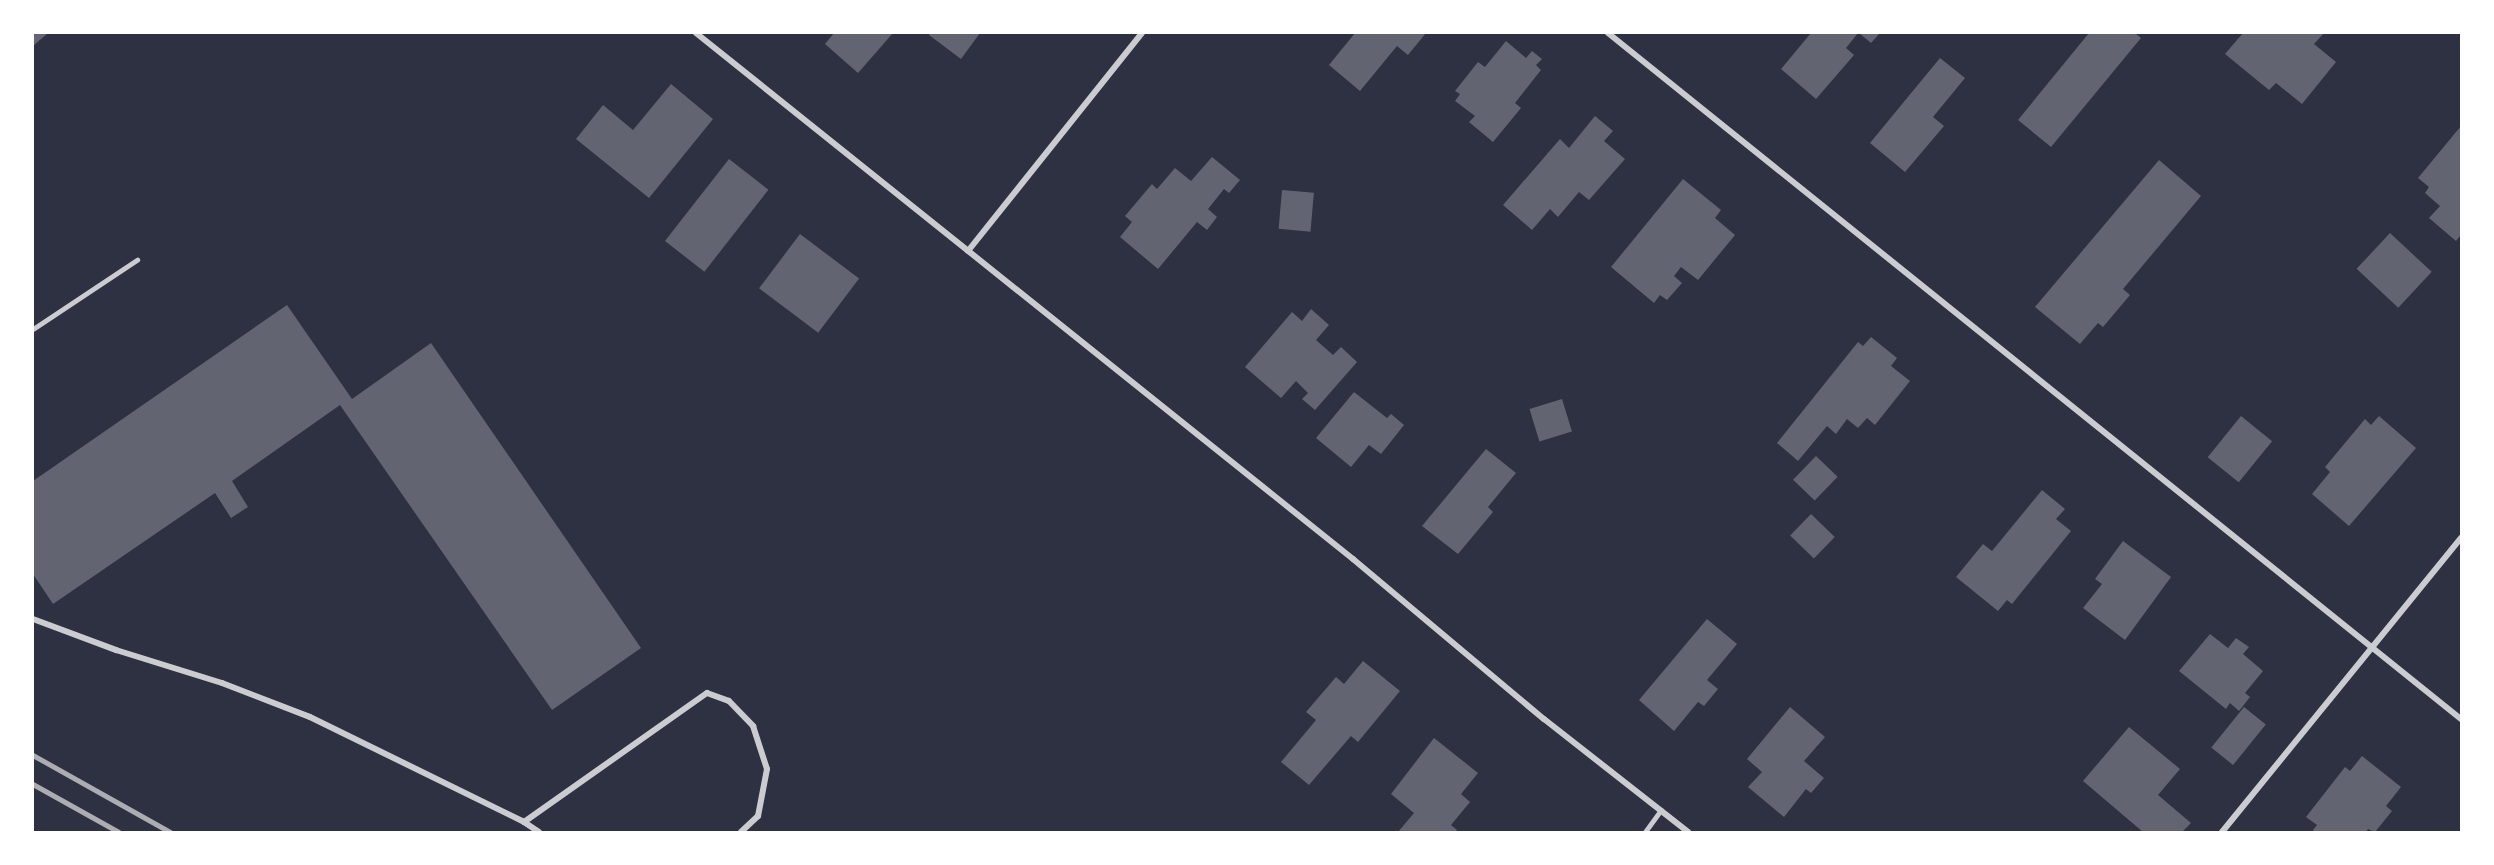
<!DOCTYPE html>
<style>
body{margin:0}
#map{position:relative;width:2494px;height:865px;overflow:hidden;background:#2d3142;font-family:"Open Sans",sans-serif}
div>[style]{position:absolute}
.building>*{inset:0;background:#626471;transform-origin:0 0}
.service>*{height:4.5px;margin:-2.25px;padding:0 2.25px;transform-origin:2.25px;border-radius:2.25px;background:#caccd0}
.minor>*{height:6px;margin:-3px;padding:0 3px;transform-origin:3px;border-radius:3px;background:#caccd0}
.rail>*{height:4.5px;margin:-2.25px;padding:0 2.25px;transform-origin:2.25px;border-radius:2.25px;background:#abadb3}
span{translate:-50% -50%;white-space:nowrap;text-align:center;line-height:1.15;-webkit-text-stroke:6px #fff;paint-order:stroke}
.frame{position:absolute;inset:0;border:34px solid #fff;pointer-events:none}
</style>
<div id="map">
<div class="building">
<div style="clip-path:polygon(33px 33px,48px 33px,33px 46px)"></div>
<div style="clip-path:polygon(834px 33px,893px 33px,858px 73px,825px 44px)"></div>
<div style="clip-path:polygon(930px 33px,980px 33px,961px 59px,929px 35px)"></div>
<div style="clip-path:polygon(1355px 33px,1426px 33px,1408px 55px,1397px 46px,1360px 91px,1329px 65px)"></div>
<div style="clip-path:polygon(1811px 33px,1858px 33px,1846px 48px,1854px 55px,1816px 99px,1781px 69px)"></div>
<div style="clip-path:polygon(1859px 33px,1880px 33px,1871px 43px)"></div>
<div style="clip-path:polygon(2089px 33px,2135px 33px,2141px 38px,2051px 147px,2018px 120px)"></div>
<div style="clip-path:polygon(2243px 33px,2324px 33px,2314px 44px,2336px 62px,2302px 104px,2276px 83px,2269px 90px,2225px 54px)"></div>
<div style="clip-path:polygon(1506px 41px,1526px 58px,1532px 51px,1542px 59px,1536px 65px,1541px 70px,1515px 103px,1521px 108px,1493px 142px,1469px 122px,1475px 116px,1455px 101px,1460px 94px,1455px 91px,1478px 62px,1485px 67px)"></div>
<div style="clip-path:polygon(1940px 58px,1965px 78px,1933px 117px,1944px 126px,1905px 172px,1870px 143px)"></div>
<div style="clip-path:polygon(671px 84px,713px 119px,649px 198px,576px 139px,603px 105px,633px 130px)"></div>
<div style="clip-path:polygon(1595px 116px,1613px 131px,1604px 141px,1625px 159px,1589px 200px,1579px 192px,1558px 217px,1550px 209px,1532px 230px,1503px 205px,1560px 139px,1569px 148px)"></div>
<div style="clip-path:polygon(2461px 126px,2461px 235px,2456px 241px,2429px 218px,2440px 206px,2425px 193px,2429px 187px,2418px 178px)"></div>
<div style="clip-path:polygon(1212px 157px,1240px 180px,1229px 193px,1224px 189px,1208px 209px,1217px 217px,1207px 230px,1197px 222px,1158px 269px,1120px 237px,1132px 222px,1125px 216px,1152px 184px,1157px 189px,1175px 168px,1191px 181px)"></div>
<div style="left:729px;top:159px;width:50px;height:104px;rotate:38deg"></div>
<div style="clip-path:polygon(2159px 160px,2201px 196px,2123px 289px,2130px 295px,2103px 327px,2098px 323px,2080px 344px,2035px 307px)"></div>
<div style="clip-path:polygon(1683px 179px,1721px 210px,1715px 218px,1735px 235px,1698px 280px,1681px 267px,1674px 276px,1682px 283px,1667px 300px,1660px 295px,1654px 303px,1611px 267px)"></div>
<div style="left:1282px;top:190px;width:32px;height:39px;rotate:5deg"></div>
<div style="left:2390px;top:233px;width:57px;height:49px;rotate:43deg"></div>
<div style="left:800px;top:234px;width:74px;height:68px;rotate:37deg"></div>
<div style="clip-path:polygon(287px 305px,352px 399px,431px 343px,641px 648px,552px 710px,340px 405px,232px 481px,248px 507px,231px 518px,215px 493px,53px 604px,33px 574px,33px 481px)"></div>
<div style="clip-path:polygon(1311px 309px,1329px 325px,1316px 340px,1333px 355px,1341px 347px,1357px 362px,1315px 410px,1302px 399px,1308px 393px,1296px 381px,1281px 398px,1245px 367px,1292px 312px,1302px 321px)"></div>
<div style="clip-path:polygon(1871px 337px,1897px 358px,1891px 366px,1910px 381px,1875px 425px,1867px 418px,1858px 428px,1847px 419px,1836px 434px,1827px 426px,1798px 461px,1777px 443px,1858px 342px,1863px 346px)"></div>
<div style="clip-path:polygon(1354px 392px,1387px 418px,1391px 414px,1404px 425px,1381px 454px,1369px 445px,1351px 467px,1316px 438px)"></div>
<div style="left:1562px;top:399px;width:34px;height:34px;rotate:73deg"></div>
<div style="left:2241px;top:416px;width:40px;height:53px;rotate:39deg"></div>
<div style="clip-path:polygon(2379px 416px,2416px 448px,2349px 526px,2312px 494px,2330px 472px,2325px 467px,2365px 419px,2371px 425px)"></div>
<div style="clip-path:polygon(1486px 449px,1516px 473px,1488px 507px,1493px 512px,1458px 554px,1422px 526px)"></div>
<div style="left:1816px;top:456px;width:30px;height:33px;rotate:44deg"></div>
<div style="clip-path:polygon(2042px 490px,2065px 509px,2056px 519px,2071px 531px,2012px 604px,2007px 600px,1998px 611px,1956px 577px,1983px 544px,1992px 551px)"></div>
<div style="left:1811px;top:514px;width:33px;height:30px;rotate:44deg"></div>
<div style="clip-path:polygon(2123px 541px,2171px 577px,2125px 640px,2083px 608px,2102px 584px,2095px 579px)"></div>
<div style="clip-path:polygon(1707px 619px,1737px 644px,1707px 680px,1718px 689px,1704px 706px,1698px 702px,1674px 731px,1639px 700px)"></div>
<div style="clip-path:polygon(2210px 634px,2228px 648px,2236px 638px,2249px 647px,2243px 654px,2263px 671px,2245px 693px,2250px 697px,2239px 711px,2230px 703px,2226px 709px,2179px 671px)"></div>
<div style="clip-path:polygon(1363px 661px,1400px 691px,1358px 742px,1351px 736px,1309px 785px,1281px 762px,1316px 720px,1306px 712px,1336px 677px,1344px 684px)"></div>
<div style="clip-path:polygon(1790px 707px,1825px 737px,1804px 761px,1824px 778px,1811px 793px,1806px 789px,1784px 817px,1748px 787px,1762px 772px,1747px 759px)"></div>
<div style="left:2244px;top:707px;width:28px;height:52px;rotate:39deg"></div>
<div style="clip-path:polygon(2129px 727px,2180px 769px,2158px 795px,2191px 823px,2182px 832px,2143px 832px,2083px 781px)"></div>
<div style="clip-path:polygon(1434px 738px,1478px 773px,1461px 794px,1470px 802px,1451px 825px,1457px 830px,1455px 832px,1398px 832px,1414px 813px,1391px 794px)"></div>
<div style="clip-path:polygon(2362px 756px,2401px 787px,2386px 806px,2392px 811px,2375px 832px,2368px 829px,2366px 832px,2314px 832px,2313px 830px,2317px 825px,2306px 817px,2345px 767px,2350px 771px)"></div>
</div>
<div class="service">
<div style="left:33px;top:329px;width:125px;rotate:-33.6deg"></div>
<div style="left:1645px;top:832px;width:27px;rotate:-54deg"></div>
</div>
<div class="minor">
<div style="left:696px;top:33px;width:842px;rotate:38.68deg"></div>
<div style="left:1353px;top:559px;width:249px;rotate:40deg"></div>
<div style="left:1544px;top:719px;width:183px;rotate:38.1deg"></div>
<div style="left:1608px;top:33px;width:1095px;rotate:38.81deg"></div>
<div style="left:968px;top:251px;width:279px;rotate:-51.4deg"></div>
<div style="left:33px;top:619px;width:89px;rotate:20.5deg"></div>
<div style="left:116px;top:650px;width:111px;rotate:17.3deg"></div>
<div style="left:222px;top:683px;width:94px;rotate:21.1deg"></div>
<div style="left:310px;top:717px;width:238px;rotate:26.1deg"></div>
<div style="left:524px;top:822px;width:18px;rotate:34deg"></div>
<div style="left:524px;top:822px;width:224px;rotate:-35.2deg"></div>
<div style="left:707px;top:693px;width:23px;rotate:20deg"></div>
<div style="left:729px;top:701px;width:35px;rotate:46deg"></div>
<div style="left:753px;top:726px;width:45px;rotate:72deg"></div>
<div style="left:767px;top:769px;width:48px;rotate:100.8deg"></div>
<div style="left:758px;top:816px;width:23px;rotate:137deg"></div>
<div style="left:2222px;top:832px;width:379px;rotate:-50.9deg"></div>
</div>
<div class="rail">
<div style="left:33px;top:755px;width:157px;rotate:29.3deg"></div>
<div style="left:33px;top:784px;width:98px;rotate:29.2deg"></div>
</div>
<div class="frame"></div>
</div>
